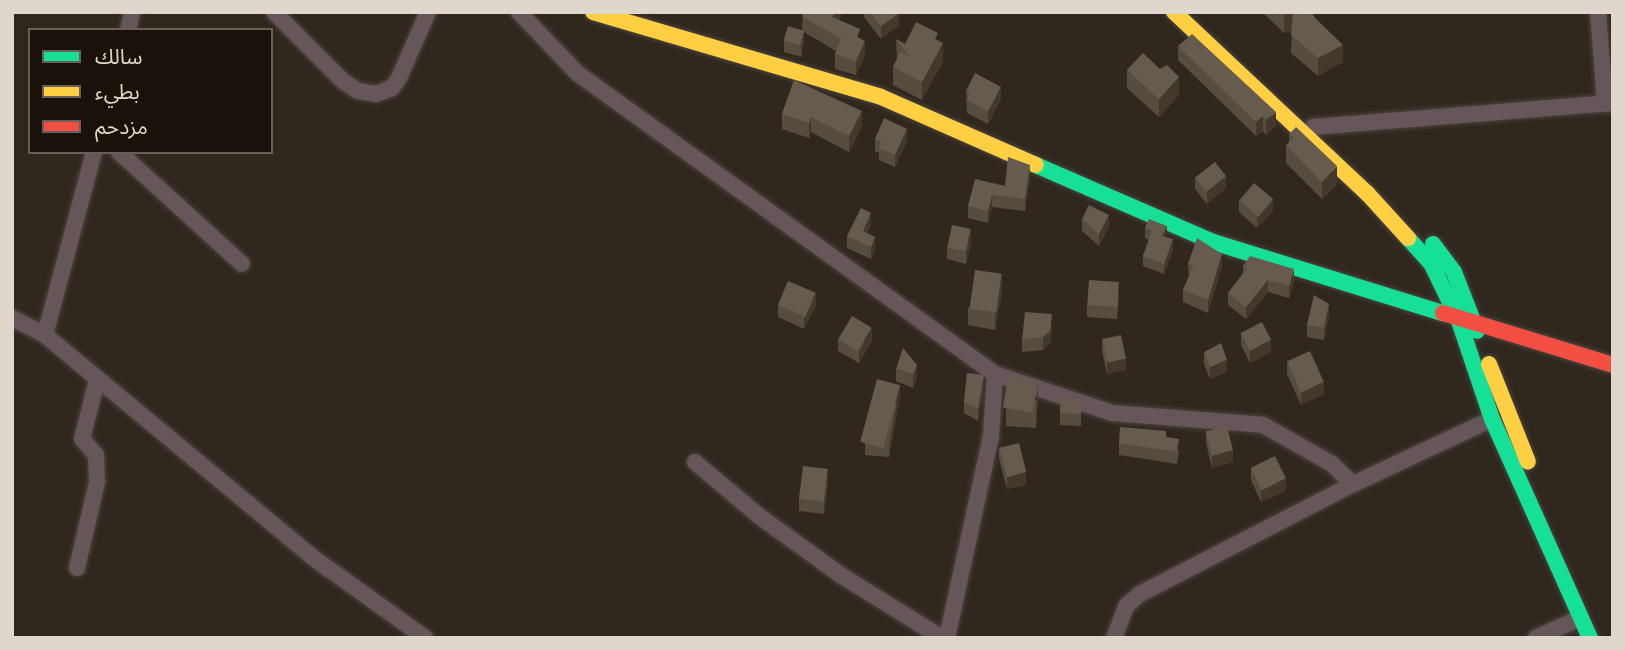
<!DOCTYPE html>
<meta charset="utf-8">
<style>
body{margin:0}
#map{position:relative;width:1625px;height:650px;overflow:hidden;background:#30281f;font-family:"Exo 2","Noto Sans Arabic",sans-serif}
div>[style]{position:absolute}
.roads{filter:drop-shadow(0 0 2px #4a443c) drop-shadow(0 0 2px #4a443c)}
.street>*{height:16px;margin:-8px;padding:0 8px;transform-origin:8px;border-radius:8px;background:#665659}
.fast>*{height:16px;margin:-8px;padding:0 8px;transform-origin:8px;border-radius:8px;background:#16e098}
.slow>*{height:16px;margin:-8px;padding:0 8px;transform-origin:8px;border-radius:8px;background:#ffcf43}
.jam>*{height:16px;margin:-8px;padding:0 8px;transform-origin:8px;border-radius:8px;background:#f24e42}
.wall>*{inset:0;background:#584c40}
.shaded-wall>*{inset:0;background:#42382c}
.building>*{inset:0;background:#675b4f;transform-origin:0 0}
span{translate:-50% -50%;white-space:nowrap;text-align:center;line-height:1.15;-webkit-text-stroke:5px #19120b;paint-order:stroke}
.frame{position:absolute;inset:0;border:14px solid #dfd6cc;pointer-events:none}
.legend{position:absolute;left:28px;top:28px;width:245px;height:126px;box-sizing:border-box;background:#19120b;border:2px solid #686058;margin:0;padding:9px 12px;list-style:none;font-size:21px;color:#dfd6cc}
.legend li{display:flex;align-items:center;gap:14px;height:35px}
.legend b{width:35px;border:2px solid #686058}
</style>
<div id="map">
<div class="roads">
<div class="street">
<div style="left:274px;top:12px;width:98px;rotate:45deg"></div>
<div style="left:343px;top:81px;width:18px;rotate:34deg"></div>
<div style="left:358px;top:91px;width:18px;rotate:9deg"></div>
<div style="left:376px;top:94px;width:17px;rotate:-21deg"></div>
<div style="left:392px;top:88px;width:12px;rotate:-55deg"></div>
<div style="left:399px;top:78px;width:72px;rotate:-66.3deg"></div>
<div style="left:519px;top:12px;width:84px;rotate:46.4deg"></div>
<div style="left:577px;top:73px;width:515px;rotate:35.76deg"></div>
<div style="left:995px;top:374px;width:123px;rotate:18.4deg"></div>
<div style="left:1112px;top:413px;width:151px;rotate:4.5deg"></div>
<div style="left:1263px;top:425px;width:79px;rotate:29.5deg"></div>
<div style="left:1332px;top:464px;width:29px;rotate:44deg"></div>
<div style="left:1598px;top:12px;width:92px;rotate:85.6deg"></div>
<div style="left:128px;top:30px;width:18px;rotate:-77deg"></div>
<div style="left:1313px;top:127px;width:301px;rotate:-4.6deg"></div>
<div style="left:94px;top:152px;width:189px;rotate:105deg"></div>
<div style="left:45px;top:335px;width:347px;rotate:39.7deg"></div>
<div style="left:312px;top:557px;width:139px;rotate:35.6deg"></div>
<div style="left:119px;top:152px;width:166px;rotate:42.3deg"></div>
<div style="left:12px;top:318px;width:37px;rotate:27deg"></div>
<div style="left:695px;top:462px;width:84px;rotate:40.2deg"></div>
<div style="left:759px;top:516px;width:102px;rotate:35.9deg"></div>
<div style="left:842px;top:576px;width:118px;rotate:31.8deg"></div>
<div style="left:77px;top:568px;width:88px;rotate:-76.9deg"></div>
<div style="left:97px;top:482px;width:27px;rotate:-92deg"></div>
<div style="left:96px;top:455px;width:21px;rotate:-131deg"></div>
<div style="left:82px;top:439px;width:61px;rotate:-75.7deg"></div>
<div style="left:947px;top:638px;width:207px;rotate:-77.7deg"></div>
<div style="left:991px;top:436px;width:62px;rotate:-86.3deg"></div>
<div style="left:1114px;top:638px;width:34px;rotate:-69deg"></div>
<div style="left:1126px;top:606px;width:18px;rotate:-41deg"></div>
<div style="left:1140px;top:594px;width:240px;rotate:-27.3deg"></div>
<div style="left:1353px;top:484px;width:153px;rotate:-25.1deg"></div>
<div style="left:1536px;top:638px;width:48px;rotate:-24.4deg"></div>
</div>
<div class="fast">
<div style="left:1036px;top:165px;width:193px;rotate:23.5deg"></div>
<div style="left:1213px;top:242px;width:241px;rotate:17.2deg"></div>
<div style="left:1408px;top:238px;width:36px;rotate:48deg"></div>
<div style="left:1432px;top:265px;width:62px;rotate:64.3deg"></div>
<div style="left:1459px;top:321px;width:103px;rotate:71.4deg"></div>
<div style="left:1492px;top:419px;width:240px;rotate:65.9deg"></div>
<div style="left:1433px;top:244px;width:35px;rotate:53deg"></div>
<div style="left:1454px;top:272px;width:63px;rotate:68.7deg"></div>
</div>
<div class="slow">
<div style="left:593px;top:12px;width:300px;rotate:16.4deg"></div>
<div style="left:881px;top:97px;width:169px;rotate:23.7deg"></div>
<div style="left:1174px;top:12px;width:265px;rotate:43.2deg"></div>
<div style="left:1367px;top:193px;width:61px;rotate:47.7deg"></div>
<div style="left:1489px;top:364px;width:105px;rotate:68.3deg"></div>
</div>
<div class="jam">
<div style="left:1443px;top:313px;width:178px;rotate:17deg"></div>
</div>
</div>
<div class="wall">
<div style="clip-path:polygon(803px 12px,842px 12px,839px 20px,860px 39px,865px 55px,856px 75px,835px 69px,835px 54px,836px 51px,804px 32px,804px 43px,801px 57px,784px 52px,784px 40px,802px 30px)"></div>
<div style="clip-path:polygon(864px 12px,898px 12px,899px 25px,881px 39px,864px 17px)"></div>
<div style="clip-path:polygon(1262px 12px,1313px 12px,1313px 15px,1343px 62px,1318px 76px,1291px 53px,1292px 31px,1284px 33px)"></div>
<div style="clip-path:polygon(896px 39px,905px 44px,938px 40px,943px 61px,922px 100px,893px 85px,893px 67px,897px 59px)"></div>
<div style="clip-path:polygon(1178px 46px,1276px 126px,1266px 135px,1263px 131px,1256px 136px,1178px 60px)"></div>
<div style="clip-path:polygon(1127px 70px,1179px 95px,1159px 117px,1127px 88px)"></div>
<div style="clip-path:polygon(794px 80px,862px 126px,849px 152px,811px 132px,809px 138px,782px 129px,782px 114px)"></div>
<div style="clip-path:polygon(966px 91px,1001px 99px,988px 124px,967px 113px)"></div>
<div style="clip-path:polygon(1289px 134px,1337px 184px,1322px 199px,1286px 163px,1286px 145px,1289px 143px)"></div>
<div style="clip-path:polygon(875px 139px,907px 141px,895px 167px,879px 160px,879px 153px,875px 151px)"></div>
<div style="clip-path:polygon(1030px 177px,1025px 211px,992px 207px,988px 223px,968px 218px,968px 206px,1005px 186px)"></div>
<div style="clip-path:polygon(1195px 177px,1226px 188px,1207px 204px,1195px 189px)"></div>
<div style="clip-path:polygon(1239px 200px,1273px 211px,1257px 228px,1239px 212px)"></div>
<div style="clip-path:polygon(1082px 219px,1109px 227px,1099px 246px,1082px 231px)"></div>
<div style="clip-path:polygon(871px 225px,867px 233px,875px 249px,871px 259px,847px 248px,847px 236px)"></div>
<div style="clip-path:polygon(1145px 228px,1166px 237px,1173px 250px,1164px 274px,1143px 266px,1143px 256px,1149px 240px,1145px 238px)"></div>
<div style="clip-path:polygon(971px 242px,966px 264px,947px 259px,947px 247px)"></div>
<div style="clip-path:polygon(1188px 264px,1222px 266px,1208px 313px,1183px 302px,1183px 290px,1189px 277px)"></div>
<div style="clip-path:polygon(1243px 266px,1294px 281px,1289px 298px,1268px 292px,1246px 319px,1228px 305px,1228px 293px,1243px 273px)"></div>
<div style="clip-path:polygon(1002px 292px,995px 330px,968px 325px,968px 308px)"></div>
<div style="clip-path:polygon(1119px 294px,1117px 319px,1087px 317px,1087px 305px)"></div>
<div style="clip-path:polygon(778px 305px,816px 305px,804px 329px,778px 317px)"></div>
<div style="clip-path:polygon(1329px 316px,1324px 340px,1307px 337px,1307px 325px)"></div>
<div style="clip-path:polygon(1052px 326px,1050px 343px,1043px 350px,1022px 352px,1022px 340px)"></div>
<div style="clip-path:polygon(1241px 333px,1271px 352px,1250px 363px,1241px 345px)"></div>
<div style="clip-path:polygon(838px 339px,872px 341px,859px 363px,838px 351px)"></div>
<div style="clip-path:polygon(1102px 339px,1126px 370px,1107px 374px,1102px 351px)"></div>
<div style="clip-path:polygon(1204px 352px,1227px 372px,1210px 379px,1204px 364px)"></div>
<div style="clip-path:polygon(1287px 362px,1324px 394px,1301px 405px,1287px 374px)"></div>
<div style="clip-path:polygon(896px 369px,917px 377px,913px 388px,896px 381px)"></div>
<div style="clip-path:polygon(984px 387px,978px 421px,964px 413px,964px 401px)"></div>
<div style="clip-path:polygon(900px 397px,889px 457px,865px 455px,865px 443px)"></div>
<div style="clip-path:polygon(1038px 399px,1036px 428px,1006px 426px,1006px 408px)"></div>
<div style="clip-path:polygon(1081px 402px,1081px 426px,1060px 425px,1060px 413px)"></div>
<div style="clip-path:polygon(1206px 431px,1233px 462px,1212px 468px,1206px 443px)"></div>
<div style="clip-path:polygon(1166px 437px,1179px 451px,1177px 464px,1119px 455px,1119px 443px)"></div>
<div style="clip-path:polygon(999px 447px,1026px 485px,1007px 489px,999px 459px)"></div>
<div style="clip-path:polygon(1251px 468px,1286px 491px,1261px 502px,1251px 480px)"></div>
<div style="clip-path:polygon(828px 482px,824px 514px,799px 511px,799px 499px)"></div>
</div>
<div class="shaded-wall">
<div style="clip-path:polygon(835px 12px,842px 12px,842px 14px,832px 32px,832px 17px)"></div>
<div style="clip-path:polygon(1293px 12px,1293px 30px,1284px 33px,1284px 15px)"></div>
<div style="clip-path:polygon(899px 13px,899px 25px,881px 39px,881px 26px)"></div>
<div style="clip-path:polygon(804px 31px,804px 43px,801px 57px,801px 45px)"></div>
<div style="clip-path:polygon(865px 41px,865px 55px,856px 75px,856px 61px)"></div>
<div style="clip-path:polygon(943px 43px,943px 61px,922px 100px,922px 82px)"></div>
<div style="clip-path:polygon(1343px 45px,1343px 62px,1318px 76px,1318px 58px)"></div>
<div style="clip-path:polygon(1179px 77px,1179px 95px,1159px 117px,1159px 99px)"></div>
<div style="clip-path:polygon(1001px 87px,1001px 99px,988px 124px,988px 111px)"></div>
<div style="clip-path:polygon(862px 111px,862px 126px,849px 152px,849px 136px)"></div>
<div style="clip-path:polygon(1276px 112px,1276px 126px,1266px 135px,1266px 120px)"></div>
<div style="clip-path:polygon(1263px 116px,1263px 131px,1256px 136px,1256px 122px)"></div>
<div style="clip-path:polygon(811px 117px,811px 132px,809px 138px,809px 123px)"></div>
<div style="clip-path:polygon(907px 129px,907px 141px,895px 167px,895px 155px)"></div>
<div style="clip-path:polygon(1030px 165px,1030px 177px,1025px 211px,1025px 199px)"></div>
<div style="clip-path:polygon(1337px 166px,1337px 184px,1322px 199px,1322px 182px)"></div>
<div style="clip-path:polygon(1226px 176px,1226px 188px,1207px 204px,1207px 191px)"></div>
<div style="clip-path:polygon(992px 195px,992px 207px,988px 223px,988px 211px)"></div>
<div style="clip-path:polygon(1273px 199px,1273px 211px,1257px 228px,1257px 216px)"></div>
<div style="clip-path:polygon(871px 213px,871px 225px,863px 243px,863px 231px)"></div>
<div style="clip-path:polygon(1109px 215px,1109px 227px,1099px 246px,1099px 234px)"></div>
<div style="clip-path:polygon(1167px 226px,1167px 237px,1162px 236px)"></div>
<div style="clip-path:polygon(971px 229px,971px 242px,966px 264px,966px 251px)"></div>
<div style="clip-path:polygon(875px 237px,875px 249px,871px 259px,871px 247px)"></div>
<div style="clip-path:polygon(1173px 239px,1173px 250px,1164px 274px,1164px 264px)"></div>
<div style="clip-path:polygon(1222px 254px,1222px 266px,1208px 313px,1208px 300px)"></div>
<div style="clip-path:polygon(1294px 269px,1294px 281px,1289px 298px,1289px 286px)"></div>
<div style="clip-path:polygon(1002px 274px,1002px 292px,995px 330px,995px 312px)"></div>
<div style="clip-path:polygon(1268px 280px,1268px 292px,1246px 319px,1246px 307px)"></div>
<div style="clip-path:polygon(816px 293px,816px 305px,804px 329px,804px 317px)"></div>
<div style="clip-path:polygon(1329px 304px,1329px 316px,1324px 340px,1324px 328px)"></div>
<div style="clip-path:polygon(1052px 314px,1050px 343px,1043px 350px,1043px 337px)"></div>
<div style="clip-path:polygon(872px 328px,872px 341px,859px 363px,859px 351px)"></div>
<div style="clip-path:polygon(1271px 340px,1271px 352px,1250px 363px,1250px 351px)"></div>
<div style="clip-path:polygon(1126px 358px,1126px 370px,1107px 374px,1107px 362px)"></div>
<div style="clip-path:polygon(1227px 360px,1227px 372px,1210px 379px,1210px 367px)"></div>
<div style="clip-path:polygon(917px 365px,917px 377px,913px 388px,913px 375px)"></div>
<div style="clip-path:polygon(984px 375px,984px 387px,978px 421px,978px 409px)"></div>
<div style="clip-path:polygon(1038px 381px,1038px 399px,1036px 428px,1036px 411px)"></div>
<div style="clip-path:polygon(1324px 382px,1324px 394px,1301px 405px,1301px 393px)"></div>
<div style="clip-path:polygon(900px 385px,900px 397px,889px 457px,889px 445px)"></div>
<div style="clip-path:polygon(1233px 450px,1233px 462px,1212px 468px,1212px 456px)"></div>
<div style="clip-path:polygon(828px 469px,828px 482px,824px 514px,824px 502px)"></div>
<div style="clip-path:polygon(1026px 472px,1026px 485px,1007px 489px,1007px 477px)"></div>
<div style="clip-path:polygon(1286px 479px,1286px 491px,1261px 502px,1261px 490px)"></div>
</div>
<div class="building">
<div style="clip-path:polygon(804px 12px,835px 12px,832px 17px,860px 29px,857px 37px,865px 41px,856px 61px,835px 54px,841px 39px,802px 16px)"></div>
<div style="clip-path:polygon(870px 12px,898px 12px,899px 13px,881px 26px)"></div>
<div style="clip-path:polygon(1281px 12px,1309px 12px,1343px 45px,1318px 58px,1291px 35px,1293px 12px,1284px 15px)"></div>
<div style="clip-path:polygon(916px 22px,938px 33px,935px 39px,943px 43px,922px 82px,893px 67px,900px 52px,909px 56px,896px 39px,905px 44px)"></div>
<div style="left:788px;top:26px;width:17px;height:15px;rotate:17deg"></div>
<div style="clip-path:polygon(1192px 34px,1276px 112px,1266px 120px,1263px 116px,1256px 122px,1178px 46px)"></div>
<div style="clip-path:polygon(1143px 53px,1160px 69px,1167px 65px,1179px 77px,1159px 99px,1127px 70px)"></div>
<div style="clip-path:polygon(975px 73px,1001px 87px,988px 111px,967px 100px,970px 93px,966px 91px)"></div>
<div style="clip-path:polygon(794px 80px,862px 111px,849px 136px,811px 117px,809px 123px,782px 114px)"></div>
<div style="clip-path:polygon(884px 118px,907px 129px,895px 155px,879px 148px,881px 142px,875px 139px)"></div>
<div style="clip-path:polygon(1296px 127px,1337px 166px,1322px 182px,1286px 145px,1293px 138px,1289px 134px)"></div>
<div style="clip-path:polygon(1008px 157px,1030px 165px,1025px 199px,992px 195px,988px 211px,968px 206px,975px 179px,1005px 186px)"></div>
<div style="left:1215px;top:162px;width:18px;height:25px;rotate:52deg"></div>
<div style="left:1254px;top:183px;width:25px;height:23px;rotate:40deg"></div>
<div style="clip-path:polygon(1089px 205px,1109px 215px,1099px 234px,1082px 219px)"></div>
<div style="clip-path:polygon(861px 208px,871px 213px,863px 231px,875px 237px,871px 247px,847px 236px)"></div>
<div style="clip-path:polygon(1149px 219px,1167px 226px,1162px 236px,1173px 239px,1164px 264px,1143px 256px,1152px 231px,1145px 228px)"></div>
<div style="left:952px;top:225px;width:19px;height:23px;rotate:12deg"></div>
<div style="clip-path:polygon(1197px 238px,1222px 254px,1208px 300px,1183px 290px,1193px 266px,1188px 264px)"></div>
<div style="clip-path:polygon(1250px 256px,1294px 269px,1289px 286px,1268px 280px,1246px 307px,1228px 293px,1247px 269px,1243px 266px)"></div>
<div style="left:975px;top:270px;width:27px;height:39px;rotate:8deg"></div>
<div style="left:1089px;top:280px;width:30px;height:25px;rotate:4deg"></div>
<div style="left:788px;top:281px;width:30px;height:26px;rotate:23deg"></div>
<div style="clip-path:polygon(1314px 295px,1329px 304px,1324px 328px,1307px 325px)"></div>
<div style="clip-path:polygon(1025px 312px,1052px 314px,1050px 331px,1043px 337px,1022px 340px)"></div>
<div style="left:852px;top:316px;width:23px;height:27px;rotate:31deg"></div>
<div style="left:1262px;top:322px;width:20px;height:24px;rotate:63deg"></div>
<div style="left:1121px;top:335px;width:24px;height:19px;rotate:78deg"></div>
<div style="clip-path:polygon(1221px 343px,1227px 360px,1210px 367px,1204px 352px)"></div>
<div style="clip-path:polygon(903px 348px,917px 365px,913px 375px,896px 369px)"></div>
<div style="left:1310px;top:351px;width:34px;height:25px;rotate:66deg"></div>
<div style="clip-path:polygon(967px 373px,984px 375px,978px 409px,964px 401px)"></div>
<div style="left:1008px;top:376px;width:30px;height:32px;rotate:9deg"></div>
<div style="left:877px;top:379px;width:24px;height:65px;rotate:15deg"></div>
<div style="clip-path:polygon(1061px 395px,1081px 402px,1081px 414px,1060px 413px)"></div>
<div style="left:1227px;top:426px;width:25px;height:22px;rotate:76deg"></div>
<div style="clip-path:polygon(1120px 427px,1166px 431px,1166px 437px,1179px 439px,1177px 452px,1119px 443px)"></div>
<div style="left:1019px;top:443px;width:30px;height:20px;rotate:76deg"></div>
<div style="left:1275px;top:456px;width:25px;height:27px;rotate:64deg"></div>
<div style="left:803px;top:466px;width:25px;height:33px;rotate:7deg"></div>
</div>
<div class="frame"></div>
<ul class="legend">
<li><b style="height:9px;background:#16e098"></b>سالك</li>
<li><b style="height:9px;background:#ffcf43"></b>بطيء</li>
<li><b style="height:9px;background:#f24e42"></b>مزدحم</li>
</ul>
</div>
